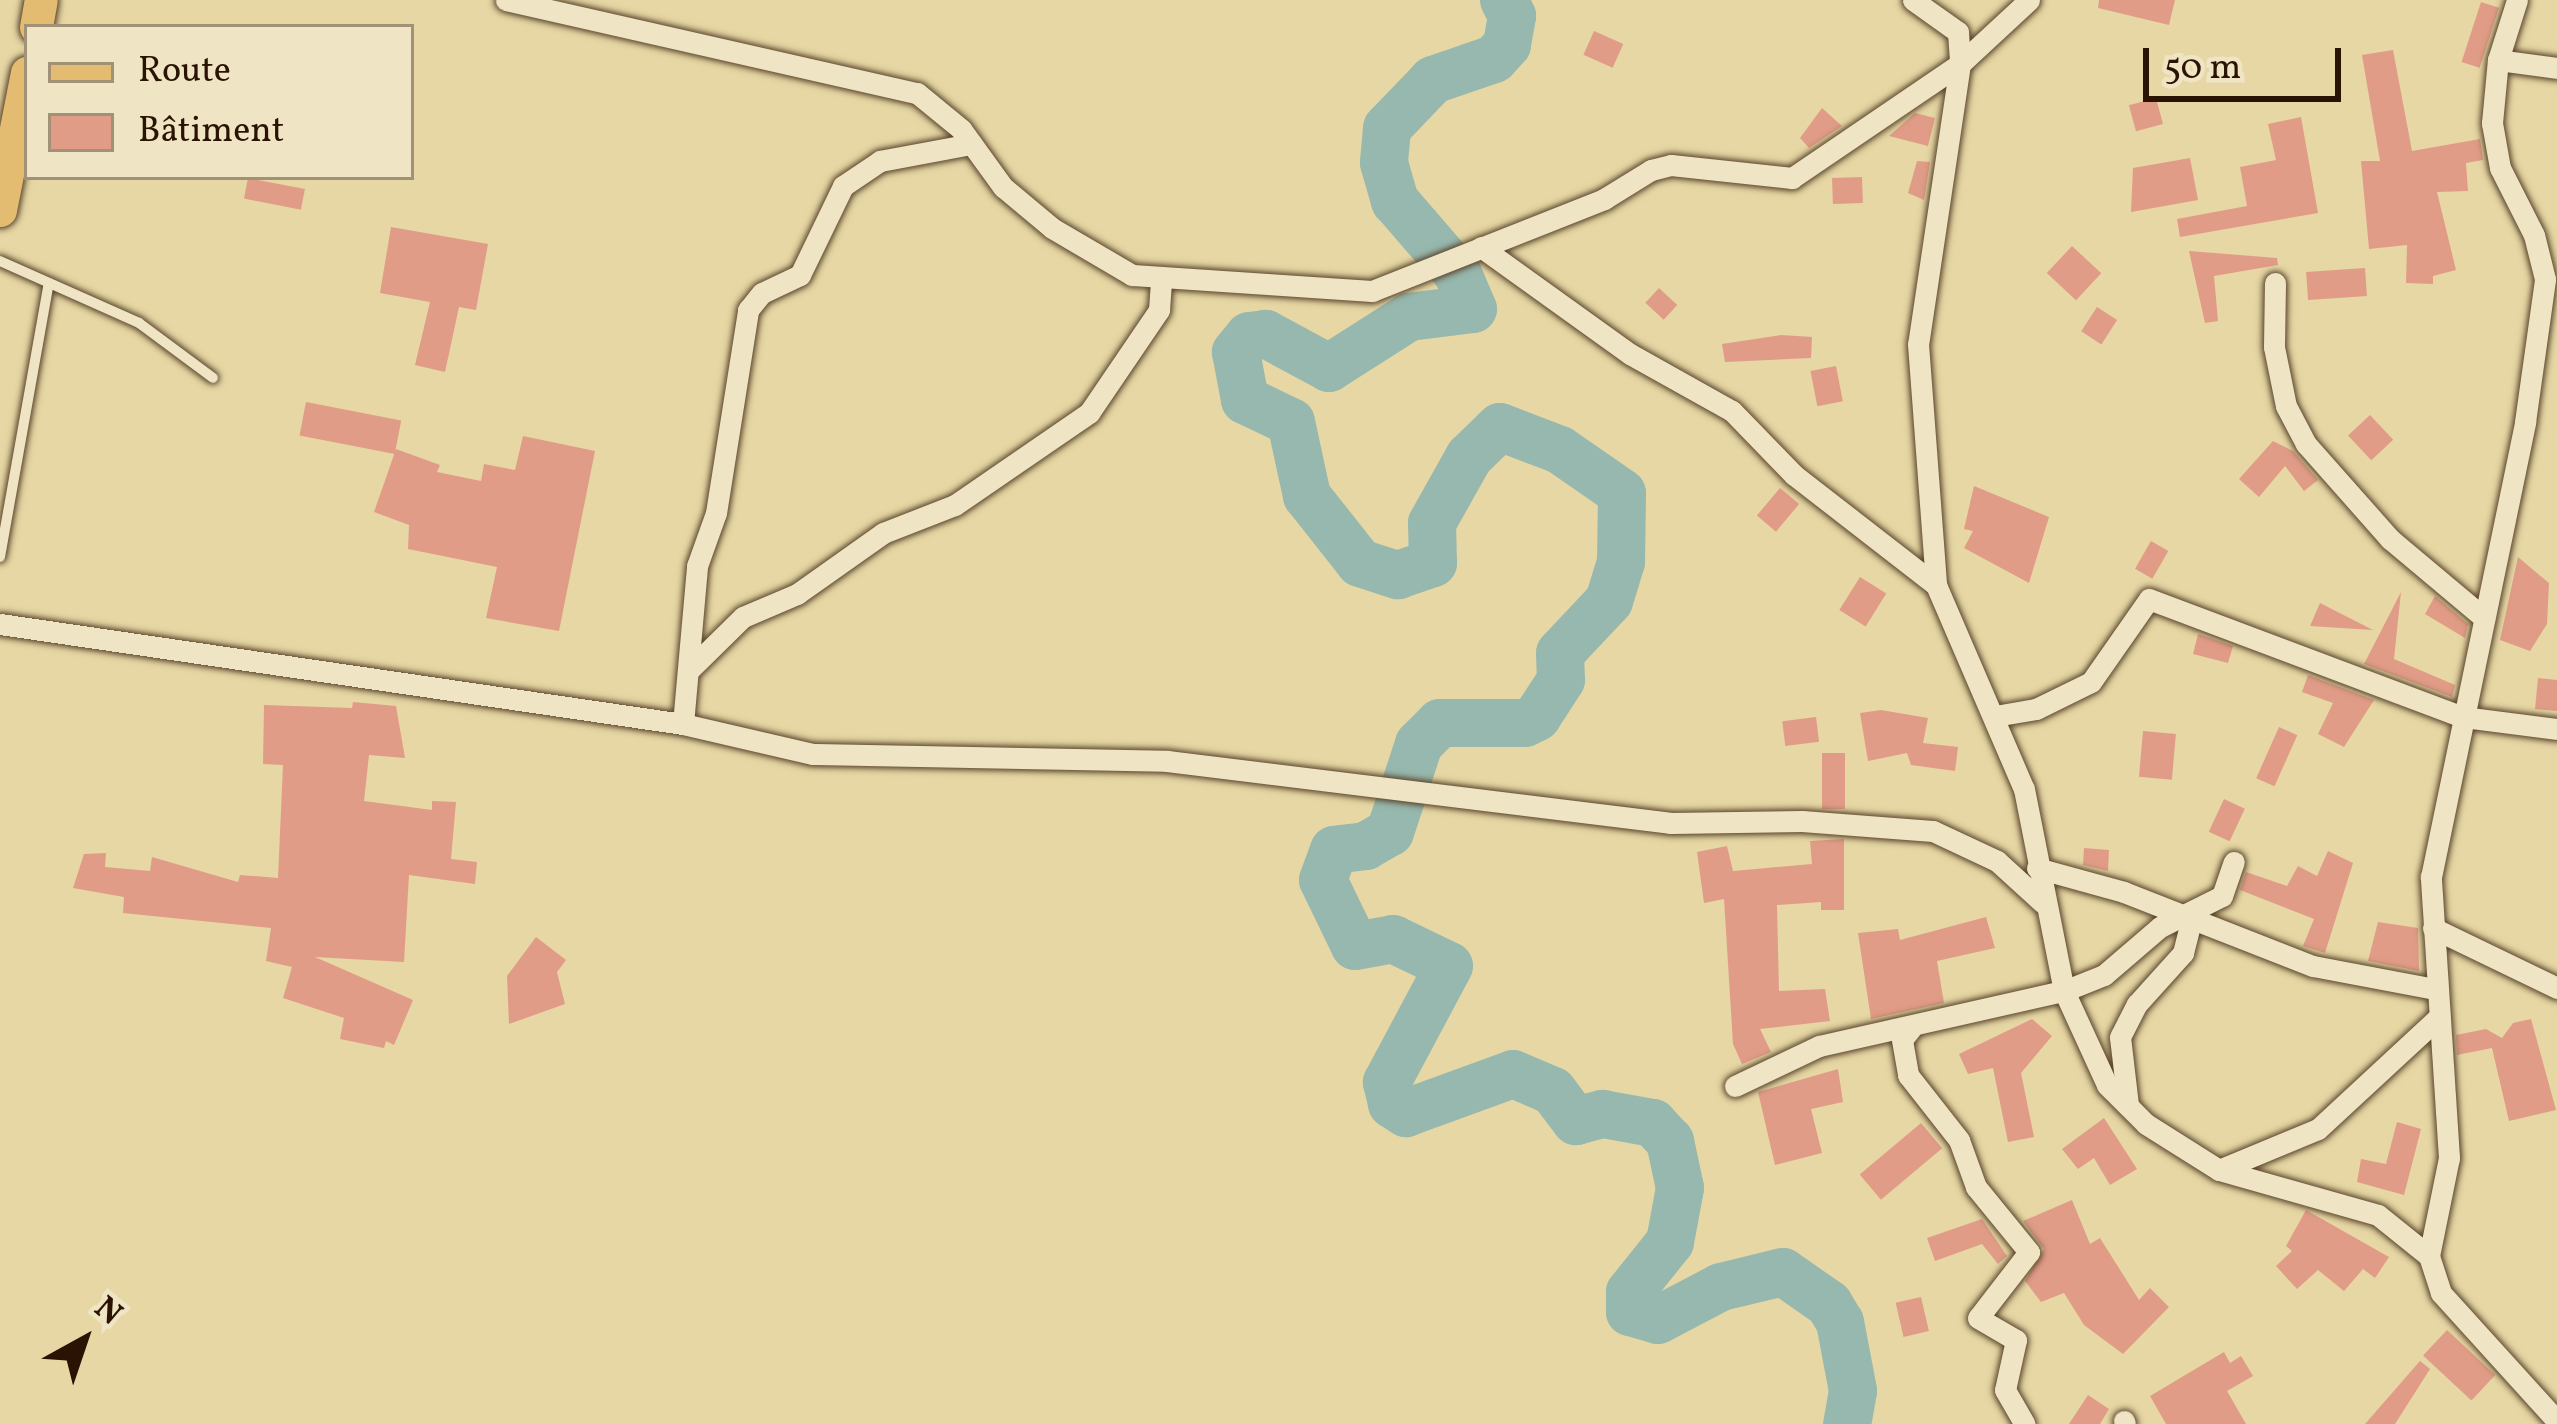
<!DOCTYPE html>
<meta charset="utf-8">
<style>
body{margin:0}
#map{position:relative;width:2557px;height:1424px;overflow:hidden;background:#e6d7a4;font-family:Vollkorn,serif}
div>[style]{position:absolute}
.river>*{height:48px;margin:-24px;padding:0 24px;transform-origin:24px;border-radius:24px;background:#97b8ae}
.building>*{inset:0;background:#e19c87;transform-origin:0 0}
.roads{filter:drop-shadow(0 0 3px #59442b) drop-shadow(0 0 3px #59442b)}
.service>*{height:10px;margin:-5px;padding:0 5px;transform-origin:5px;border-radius:5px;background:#efe5c4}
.minor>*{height:21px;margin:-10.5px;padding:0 10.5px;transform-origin:10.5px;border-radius:10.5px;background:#efe5c4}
.primary>*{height:33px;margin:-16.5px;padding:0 16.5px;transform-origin:16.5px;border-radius:16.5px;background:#e3bc72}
span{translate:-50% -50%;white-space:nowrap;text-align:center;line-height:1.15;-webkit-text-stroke:9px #efe5c4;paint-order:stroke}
.legend{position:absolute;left:24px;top:24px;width:390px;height:156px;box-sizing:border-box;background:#efe5c4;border:3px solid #a09177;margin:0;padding:15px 21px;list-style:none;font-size:36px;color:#2a1303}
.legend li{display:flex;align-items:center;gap:24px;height:60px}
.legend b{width:60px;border:3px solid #a09177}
.north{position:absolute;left:24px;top:1280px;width:120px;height:120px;-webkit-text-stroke:9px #efe5c4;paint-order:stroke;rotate:40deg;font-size:33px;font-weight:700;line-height:48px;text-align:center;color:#2a1303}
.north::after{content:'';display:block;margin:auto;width:42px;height:54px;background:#2a1303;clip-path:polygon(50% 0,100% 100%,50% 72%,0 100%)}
.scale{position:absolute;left:2143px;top:48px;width:198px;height:54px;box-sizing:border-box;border:6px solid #2a1303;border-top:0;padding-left:15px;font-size:36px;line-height:42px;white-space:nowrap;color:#2a1303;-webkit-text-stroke:9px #efe5c4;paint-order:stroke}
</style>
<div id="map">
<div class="river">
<div style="left:1504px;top:0;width:18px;rotate:63deg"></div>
<div style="left:1512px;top:16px;width:29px;rotate:100deg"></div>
<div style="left:1507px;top:45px;width:19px;rotate:133deg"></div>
<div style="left:1494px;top:59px;width:65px;rotate:161deg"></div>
<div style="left:1433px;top:80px;width:66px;rotate:133.8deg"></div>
<div style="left:1387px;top:128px;width:35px;rotate:95deg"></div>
<div style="left:1384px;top:163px;width:40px;rotate:74deg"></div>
<div style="left:1395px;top:201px;width:96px;rotate:49.2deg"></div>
<div style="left:1458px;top:274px;width:38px;rotate:67deg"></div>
<div style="left:1473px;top:309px;width:64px;rotate:172.9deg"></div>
<div style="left:1409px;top:317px;width:95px;rotate:147.5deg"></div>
<div style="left:1329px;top:368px;width:72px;rotate:-151.6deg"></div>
<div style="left:1266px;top:334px;width:17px;rotate:173deg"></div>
<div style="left:1249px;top:336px;width:21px;rotate:129deg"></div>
<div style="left:1236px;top:352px;width:49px;rotate:79.4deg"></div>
<div style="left:1245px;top:400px;width:51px;rotate:25.6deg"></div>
<div style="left:1291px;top:422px;width:76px;rotate:77.8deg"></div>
<div style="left:1307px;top:496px;width:85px;rotate:51.7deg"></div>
<div style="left:1360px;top:563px;width:40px;rotate:18deg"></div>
<div style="left:1398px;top:575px;width:37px;rotate:-19deg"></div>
<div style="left:1433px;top:563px;width:40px;rotate:-91.4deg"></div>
<div style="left:1432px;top:523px;width:76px;rotate:-60.7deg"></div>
<div style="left:1469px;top:457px;width:43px;rotate:-44.1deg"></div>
<div style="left:1500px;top:427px;width:64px;rotate:21deg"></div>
<div style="left:1560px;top:450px;width:75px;rotate:34.7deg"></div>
<div style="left:1622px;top:493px;width:69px;rotate:90.8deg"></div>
<div style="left:1621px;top:562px;width:41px;rotate:107.1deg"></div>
<div style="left:1609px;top:601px;width:71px;rotate:133.3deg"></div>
<div style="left:1560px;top:653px;width:27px;rotate:88deg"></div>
<div style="left:1561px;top:680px;width:44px;rotate:123deg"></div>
<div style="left:1537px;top:717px;width:13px;rotate:153deg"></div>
<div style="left:1525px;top:723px;width:85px;rotate:180deg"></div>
<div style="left:1440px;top:723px;width:30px;rotate:135deg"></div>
<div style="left:1419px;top:744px;width:93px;rotate:108.2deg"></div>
<div style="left:1390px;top:832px;width:28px;rotate:150deg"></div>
<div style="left:1366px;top:846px;width:32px;rotate:173deg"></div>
<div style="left:1334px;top:850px;width:32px;rotate:110deg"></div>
<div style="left:1323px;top:880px;width:73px;rotate:64.1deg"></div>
<div style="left:1355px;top:946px;width:39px;rotate:-10deg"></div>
<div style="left:1393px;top:939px;width:62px;rotate:25.7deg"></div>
<div style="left:1449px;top:966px;width:132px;rotate:118.1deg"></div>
<div style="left:1387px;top:1082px;width:23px;rotate:77deg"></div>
<div style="left:1392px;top:1104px;width:17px;rotate:33deg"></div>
<div style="left:1406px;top:1113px;width:114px;rotate:-20deg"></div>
<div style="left:1513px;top:1074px;width:43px;rotate:23deg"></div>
<div style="left:1553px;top:1091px;width:38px;rotate:53deg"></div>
<div style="left:1576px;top:1121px;width:28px;rotate:-15deg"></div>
<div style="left:1603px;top:1114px;width:51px;rotate:10.2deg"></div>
<div style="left:1653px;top:1123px;width:25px;rotate:47deg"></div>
<div style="left:1670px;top:1141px;width:48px;rotate:78deg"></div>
<div style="left:1680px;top:1188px;width:55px;rotate:100.5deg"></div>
<div style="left:1670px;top:1242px;width:64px;rotate:128.7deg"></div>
<div style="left:1630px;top:1292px;width:20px;rotate:90deg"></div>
<div style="left:1630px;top:1312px;width:29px;rotate:16deg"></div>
<div style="left:1658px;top:1320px;width:71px;rotate:-27.6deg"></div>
<div style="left:1721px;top:1287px;width:64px;rotate:-13.6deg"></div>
<div style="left:1783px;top:1272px;width:56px;rotate:34.8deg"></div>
<div style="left:1829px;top:1304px;width:21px;rotate:59deg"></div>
<div style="left:1840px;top:1322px;width:70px;rotate:79.3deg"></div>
<div style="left:1853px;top:1391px;width:34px;rotate:100deg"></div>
</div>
<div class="building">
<div style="clip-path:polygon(2099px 0,2175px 0,2169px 25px,2098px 8px)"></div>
<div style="left:2481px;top:2px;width:19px;height:63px;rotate:18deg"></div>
<div style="left:1594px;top:31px;width:32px;height:26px;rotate:24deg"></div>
<div style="clip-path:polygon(2393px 50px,2412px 151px,2480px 139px,2483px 160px,2466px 163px,2468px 191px,2437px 192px,2456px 270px,2433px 276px,2433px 284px,2406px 283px,2407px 245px,2369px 249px,2361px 161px,2380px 161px,2362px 55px)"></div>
<div style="left:2156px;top:98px;width:27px;height:28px;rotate:75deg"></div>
<div style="clip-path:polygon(1822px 108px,1842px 126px,1809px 148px,1800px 138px)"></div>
<div style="clip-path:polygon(1915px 113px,1935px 118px,1928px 146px,1889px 136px)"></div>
<div style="clip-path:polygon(2301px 117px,2318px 213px,2180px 237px,2177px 219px,2247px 206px,2240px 167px,2276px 160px,2268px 124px)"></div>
<div style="clip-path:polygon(2190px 158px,2198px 200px,2131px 212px,2133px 168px)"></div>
<div style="clip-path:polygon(1917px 161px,1930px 162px,1924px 200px,1908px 193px)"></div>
<div style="left:1862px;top:177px;width:26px;height:30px;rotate:88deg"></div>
<div style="left:248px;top:178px;width:58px;height:21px;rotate:11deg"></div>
<div style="clip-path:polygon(391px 227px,488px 244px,476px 310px,459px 307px,445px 372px,415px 365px,430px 302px,380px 293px)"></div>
<div style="left:2072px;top:246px;width:40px;height:37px;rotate:43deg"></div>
<div style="clip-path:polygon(2189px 251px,2277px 258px,2278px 265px,2214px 276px,2218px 321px,2205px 323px)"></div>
<div style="left:2365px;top:268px;width:28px;height:59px;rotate:86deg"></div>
<div style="left:1659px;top:288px;width:25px;height:20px;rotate:43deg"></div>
<div style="left:2097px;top:307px;width:24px;height:29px;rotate:33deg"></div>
<div style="clip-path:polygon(1781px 335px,1812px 337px,1811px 358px,1725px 362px,1722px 344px)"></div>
<div style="left:1836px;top:366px;width:36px;height:26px;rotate:79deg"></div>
<div style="left:306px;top:402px;width:97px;height:34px;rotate:11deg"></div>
<div style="left:2370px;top:415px;width:34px;height:30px;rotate:47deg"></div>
<div style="clip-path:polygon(523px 436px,595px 451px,559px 631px,486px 618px,497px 567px,408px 549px,409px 525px,374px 512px,396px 449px,440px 465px,437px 472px,481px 481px,484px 464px,515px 470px)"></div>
<div style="clip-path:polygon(2273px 441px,2293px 451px,2318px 480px,2304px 491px,2285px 466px,2259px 497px,2239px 479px)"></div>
<div style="clip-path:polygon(1974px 486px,2049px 517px,2029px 583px,1964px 548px,1973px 531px,1964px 529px)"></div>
<div style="left:1780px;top:488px;width:25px;height:36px;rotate:40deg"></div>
<div style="left:2151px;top:541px;width:20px;height:32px;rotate:30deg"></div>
<div style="clip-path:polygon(2518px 557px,2549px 583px,2547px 624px,2530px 651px,2500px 640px)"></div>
<div style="left:1860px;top:577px;width:31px;height:39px;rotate:32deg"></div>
<div style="clip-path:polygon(2401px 592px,2394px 659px,2455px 685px,2452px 697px,2364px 664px)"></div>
<div style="clip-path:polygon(2435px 596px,2468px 624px,2465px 638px,2425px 614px)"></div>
<div style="clip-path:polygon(2320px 603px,2373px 630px,2310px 626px)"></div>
<div style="clip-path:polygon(2198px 634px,2233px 646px,2228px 663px,2193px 654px)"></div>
<div style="clip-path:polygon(2308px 675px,2374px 700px,2344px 747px,2318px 734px,2333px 703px,2302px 692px)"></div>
<div style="clip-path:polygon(2538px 678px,2557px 680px,2557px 711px,2535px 709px)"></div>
<div style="clip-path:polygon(353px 702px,396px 706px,405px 758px,369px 755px,364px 801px,432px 810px,432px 801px,456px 802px,451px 859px,477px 862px,475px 884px,409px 875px,404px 962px,315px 957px,413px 1000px,394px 1045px,386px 1041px,384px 1048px,340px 1039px,344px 1018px,283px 998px,292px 967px,266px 961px,271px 928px,123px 913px,124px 897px,73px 888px,84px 854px,106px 853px,105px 867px,150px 871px,152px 857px,238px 882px,240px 875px,278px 878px,283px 765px,263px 764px,264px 705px,352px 708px)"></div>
<div style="clip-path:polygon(1881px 710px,1928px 718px,1923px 743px,1958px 747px,1955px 771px,1911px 765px,1907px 753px,1868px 761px,1860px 713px)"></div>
<div style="left:1816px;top:717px;width:25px;height:34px;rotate:83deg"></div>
<div style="left:2279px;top:727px;width:20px;height:56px;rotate:24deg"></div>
<div style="left:2143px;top:731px;width:33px;height:46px;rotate:5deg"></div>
<div style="left:1845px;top:753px;width:56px;height:23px;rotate:90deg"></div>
<div style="left:2224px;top:799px;width:23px;height:36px;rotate:25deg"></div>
<div style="clip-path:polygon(1844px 839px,1844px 910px,1821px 910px,1821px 902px,1777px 905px,1779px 991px,1825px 989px,1830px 1021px,1760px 1029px,1771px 1052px,1742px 1064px,1733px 1044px,1724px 899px,1704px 903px,1697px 852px,1727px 846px,1733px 871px,1812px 864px,1810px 841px)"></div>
<div style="clip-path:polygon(2084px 848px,2109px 850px,2108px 871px,2083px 865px)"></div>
<div style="clip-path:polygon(2328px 851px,2353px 863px,2325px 953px,2303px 946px,2314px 919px,2240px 890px,2246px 872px,2287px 886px,2298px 866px,2317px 876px)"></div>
<div style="clip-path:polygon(1986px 917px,1995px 948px,1937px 961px,1944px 1003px,1871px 1019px,1858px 933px,1898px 929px,1900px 940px)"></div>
<div style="clip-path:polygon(2378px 922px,2418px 928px,2419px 971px,2368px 961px)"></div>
<div style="clip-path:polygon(536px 937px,566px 960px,557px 972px,565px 1004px,509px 1024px,507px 976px)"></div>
<div style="clip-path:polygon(2032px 1019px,2052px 1036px,2021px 1073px,2034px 1137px,2008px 1142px,1993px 1068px,1968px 1074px,1959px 1054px)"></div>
<div style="clip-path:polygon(2531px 1019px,2556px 1110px,2509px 1121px,2492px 1048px,2457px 1055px,2456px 1035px,2486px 1029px,2502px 1038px,2513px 1023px)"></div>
<div style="clip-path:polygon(1838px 1069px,1843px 1102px,1811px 1109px,1822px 1153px,1775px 1165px,1758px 1092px)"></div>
<div style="clip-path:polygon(2104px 1118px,2137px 1169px,2110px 1185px,2094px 1158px,2078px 1169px,2062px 1149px)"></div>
<div style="clip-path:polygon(2397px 1122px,2421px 1129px,2404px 1195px,2357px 1182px,2361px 1159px,2386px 1164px)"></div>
<div style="left:1921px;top:1123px;width:33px;height:80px;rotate:50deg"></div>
<div style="clip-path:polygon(2072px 1200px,2090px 1244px,2100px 1238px,2139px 1300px,2150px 1288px,2169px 1307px,2123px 1354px,2084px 1325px,2064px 1293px,2041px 1302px,2025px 1281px,2044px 1249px,2023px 1221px)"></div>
<div style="clip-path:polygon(2306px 1210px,2389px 1257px,2375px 1278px,2363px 1269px,2344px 1291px,2318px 1270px,2297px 1289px,2276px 1266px,2292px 1251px,2286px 1246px)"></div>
<div style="clip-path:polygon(1982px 1219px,2007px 1256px,1998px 1264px,1982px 1244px,1935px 1261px,1927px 1238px)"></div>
<div style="left:1921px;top:1297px;width:35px;height:26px;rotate:77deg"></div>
<div style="left:2447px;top:1330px;width:66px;height:35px;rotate:43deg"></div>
<div style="clip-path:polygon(2224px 1352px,2230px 1363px,2241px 1356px,2253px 1376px,2227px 1391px,2246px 1424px,2166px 1424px,2150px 1396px)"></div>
<div style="clip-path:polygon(2420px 1361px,2430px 1369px,2395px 1424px,2365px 1424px)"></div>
<div style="clip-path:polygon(2088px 1395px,2109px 1409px,2100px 1424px,2069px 1424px)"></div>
</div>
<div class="roads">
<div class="service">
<div style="left:0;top:261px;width:152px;rotate:24deg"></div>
<div style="left:139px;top:323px;width:92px;rotate:36.6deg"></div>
<div style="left:0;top:557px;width:278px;rotate:-79.9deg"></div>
</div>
<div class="minor">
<div style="left:506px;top:0;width:421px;rotate:12.8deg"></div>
<div style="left:917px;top:93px;width:57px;rotate:39.3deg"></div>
<div style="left:961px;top:129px;width:72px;rotate:54.1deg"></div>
<div style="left:1003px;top:187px;width:64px;rotate:39.9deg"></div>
<div style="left:1052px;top:228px;width:93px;rotate:30.4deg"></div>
<div style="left:1132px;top:275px;width:241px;rotate:3.8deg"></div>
<div style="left:1372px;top:291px;width:250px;rotate:-21.6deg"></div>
<div style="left:1604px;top:199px;width:55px;rotate:-31.7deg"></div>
<div style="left:1651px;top:170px;width:21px;rotate:-14deg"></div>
<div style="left:1671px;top:165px;width:122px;rotate:6.1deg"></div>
<div style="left:1792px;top:178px;width:203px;rotate:-34.2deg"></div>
<div style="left:1960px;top:64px;width:94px;rotate:-42.8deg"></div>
<div style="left:1913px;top:0;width:55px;rotate:35.4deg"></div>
<div style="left:1958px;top:32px;width:32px;rotate:86deg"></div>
<div style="left:1960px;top:64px;width:283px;rotate:98.5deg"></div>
<div style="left:1918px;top:344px;width:242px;rotate:85.7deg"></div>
<div style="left:1936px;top:585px;width:222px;rotate:66.7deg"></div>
<div style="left:2024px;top:789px;width:206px;rotate:78.8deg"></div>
<div style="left:2064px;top:991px;width:103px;rotate:65.4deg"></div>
<div style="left:2107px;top:1085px;width:55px;rotate:45deg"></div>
<div style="left:2146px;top:1124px;width:86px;rotate:32.2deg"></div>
<div style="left:2219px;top:1170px;width:165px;rotate:15.8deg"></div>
<div style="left:2378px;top:1215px;width:65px;rotate:38.8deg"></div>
<div style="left:2429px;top:1256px;width:39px;rotate:72deg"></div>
<div style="left:2441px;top:1293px;width:173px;rotate:47.8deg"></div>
<div style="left:2498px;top:60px;width:60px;rotate:7.7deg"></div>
<div style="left:1481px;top:247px;width:183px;rotate:35.7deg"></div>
<div style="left:1630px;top:354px;width:117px;rotate:29.2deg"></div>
<div style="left:1732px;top:411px;width:89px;rotate:45.9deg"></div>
<div style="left:1794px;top:475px;width:180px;rotate:37.8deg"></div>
<div style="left:2275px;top:283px;width:64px;rotate:90.9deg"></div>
<div style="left:2274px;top:347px;width:60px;rotate:78.5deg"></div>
<div style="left:2286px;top:406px;width:43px;rotate:62.2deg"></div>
<div style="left:2306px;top:444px;width:127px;rotate:48.5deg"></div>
<div style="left:2390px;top:539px;width:123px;rotate:40deg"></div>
<div style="left:0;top:624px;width:690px;rotate:8.33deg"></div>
<div style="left:683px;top:724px;width:133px;rotate:13deg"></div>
<div style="left:813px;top:754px;width:354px;rotate:1.1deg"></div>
<div style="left:1167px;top:761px;width:508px;rotate:7.01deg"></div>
<div style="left:1671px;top:823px;width:131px;rotate:-0.9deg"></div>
<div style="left:1802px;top:821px;width:131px;rotate:4.4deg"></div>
<div style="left:1933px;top:831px;width:71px;rotate:25.1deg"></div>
<div style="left:1997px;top:861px;width:62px;rotate:42.4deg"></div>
<div style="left:688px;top:671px;width:77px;rotate:-44.5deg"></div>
<div style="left:743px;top:617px;width:59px;rotate:-23.1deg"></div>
<div style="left:797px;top:594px;width:105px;rotate:-35.3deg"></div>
<div style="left:883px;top:533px;width:77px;rotate:-21.3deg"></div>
<div style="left:955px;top:505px;width:163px;rotate:-34.5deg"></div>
<div style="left:1089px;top:413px;width:125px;rotate:-55.8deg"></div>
<div style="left:1159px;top:310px;width:32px;rotate:-86deg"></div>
<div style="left:1995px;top:716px;width:42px;rotate:-9.7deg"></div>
<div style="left:2036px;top:709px;width:61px;rotate:-26.1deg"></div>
<div style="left:2091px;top:682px;width:101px;rotate:-55.1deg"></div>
<div style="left:2149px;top:599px;width:335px;rotate:20.6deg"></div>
<div style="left:2463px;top:717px;width:95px;rotate:7.3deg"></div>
<div style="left:683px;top:724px;width:159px;rotate:-84.9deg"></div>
<div style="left:697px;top:566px;width:56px;rotate:-70.3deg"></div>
<div style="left:716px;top:513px;width:206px;rotate:-81deg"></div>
<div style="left:748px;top:310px;width:22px;rotate:-51deg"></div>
<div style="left:762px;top:293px;width:42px;rotate:-25.3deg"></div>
<div style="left:800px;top:275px;width:99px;rotate:-64.2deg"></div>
<div style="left:843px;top:186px;width:45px;rotate:-34deg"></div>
<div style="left:880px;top:161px;width:93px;rotate:-10.6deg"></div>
<div style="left:2037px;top:868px;width:90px;rotate:15.4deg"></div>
<div style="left:2124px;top:892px;width:203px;rotate:21.4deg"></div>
<div style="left:2313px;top:966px;width:124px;rotate:10.7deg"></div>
<div style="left:2433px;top:928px;width:138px;rotate:25.8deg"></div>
<div style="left:1912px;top:1027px;width:16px;rotate:128deg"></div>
<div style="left:1902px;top:1040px;width:36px;rotate:80deg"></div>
<div style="left:1908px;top:1075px;width:83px;rotate:51.9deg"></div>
<div style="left:1959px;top:1140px;width:50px;rotate:70.1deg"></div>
<div style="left:1976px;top:1187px;width:84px;rotate:50.8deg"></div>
<div style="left:2029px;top:1252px;width:83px;rotate:127.7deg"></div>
<div style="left:1978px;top:1318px;width:44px;rotate:30.1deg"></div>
<div style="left:2016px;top:1340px;width:51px;rotate:102.4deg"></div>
<div style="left:2005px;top:1390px;width:39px;rotate:60deg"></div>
<div style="left:1735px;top:1086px;width:93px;rotate:-25.5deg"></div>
<div style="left:1819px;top:1046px;width:251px;rotate:-12.7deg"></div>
<div style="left:2064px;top:991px;width:43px;rotate:-21.8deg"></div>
<div style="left:2104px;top:975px;width:74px;rotate:-40.6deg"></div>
<div style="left:2160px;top:927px;width:69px;rotate:-26.6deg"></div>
<div style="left:2222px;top:896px;width:36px;rotate:-71deg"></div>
<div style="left:2128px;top:1105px;width:68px;rotate:-96.7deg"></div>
<div style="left:2120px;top:1037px;width:37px;rotate:-63deg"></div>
<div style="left:2137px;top:1004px;width:69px;rotate:-48deg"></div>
<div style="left:2183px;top:953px;width:37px;rotate:-76deg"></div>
<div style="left:2219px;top:1170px;width:107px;rotate:-22.5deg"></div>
<div style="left:2318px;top:1129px;width:165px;rotate:-42.8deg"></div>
<div style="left:2429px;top:1256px;width:100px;rotate:-78.5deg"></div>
<div style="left:2449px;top:1158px;width:282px;rotate:-93.7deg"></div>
<div style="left:2431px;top:877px;width:465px;rotate:-78.3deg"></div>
<div style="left:2525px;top:422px;width:144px;rotate:-82deg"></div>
<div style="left:2545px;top:279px;width:45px;rotate:-104deg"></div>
<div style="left:2534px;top:235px;width:75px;rotate:-116.9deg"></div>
<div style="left:2500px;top:168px;width:46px;rotate:-100.1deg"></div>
<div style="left:2492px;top:123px;width:63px;rotate:-84.6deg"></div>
<div style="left:2498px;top:60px;width:63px;rotate:-72.4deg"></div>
<div style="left:2124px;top:1421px;width:3px;rotate:72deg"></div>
</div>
<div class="primary">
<div style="left:36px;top:27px;width:27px;rotate:-80deg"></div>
<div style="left:0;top:210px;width:140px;rotate:-78.9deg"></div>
</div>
</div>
<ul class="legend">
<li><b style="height:15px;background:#e3bc72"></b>Route</li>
<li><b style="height:33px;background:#e19c87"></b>Bâtiment</li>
</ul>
<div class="north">N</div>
<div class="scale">50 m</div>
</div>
